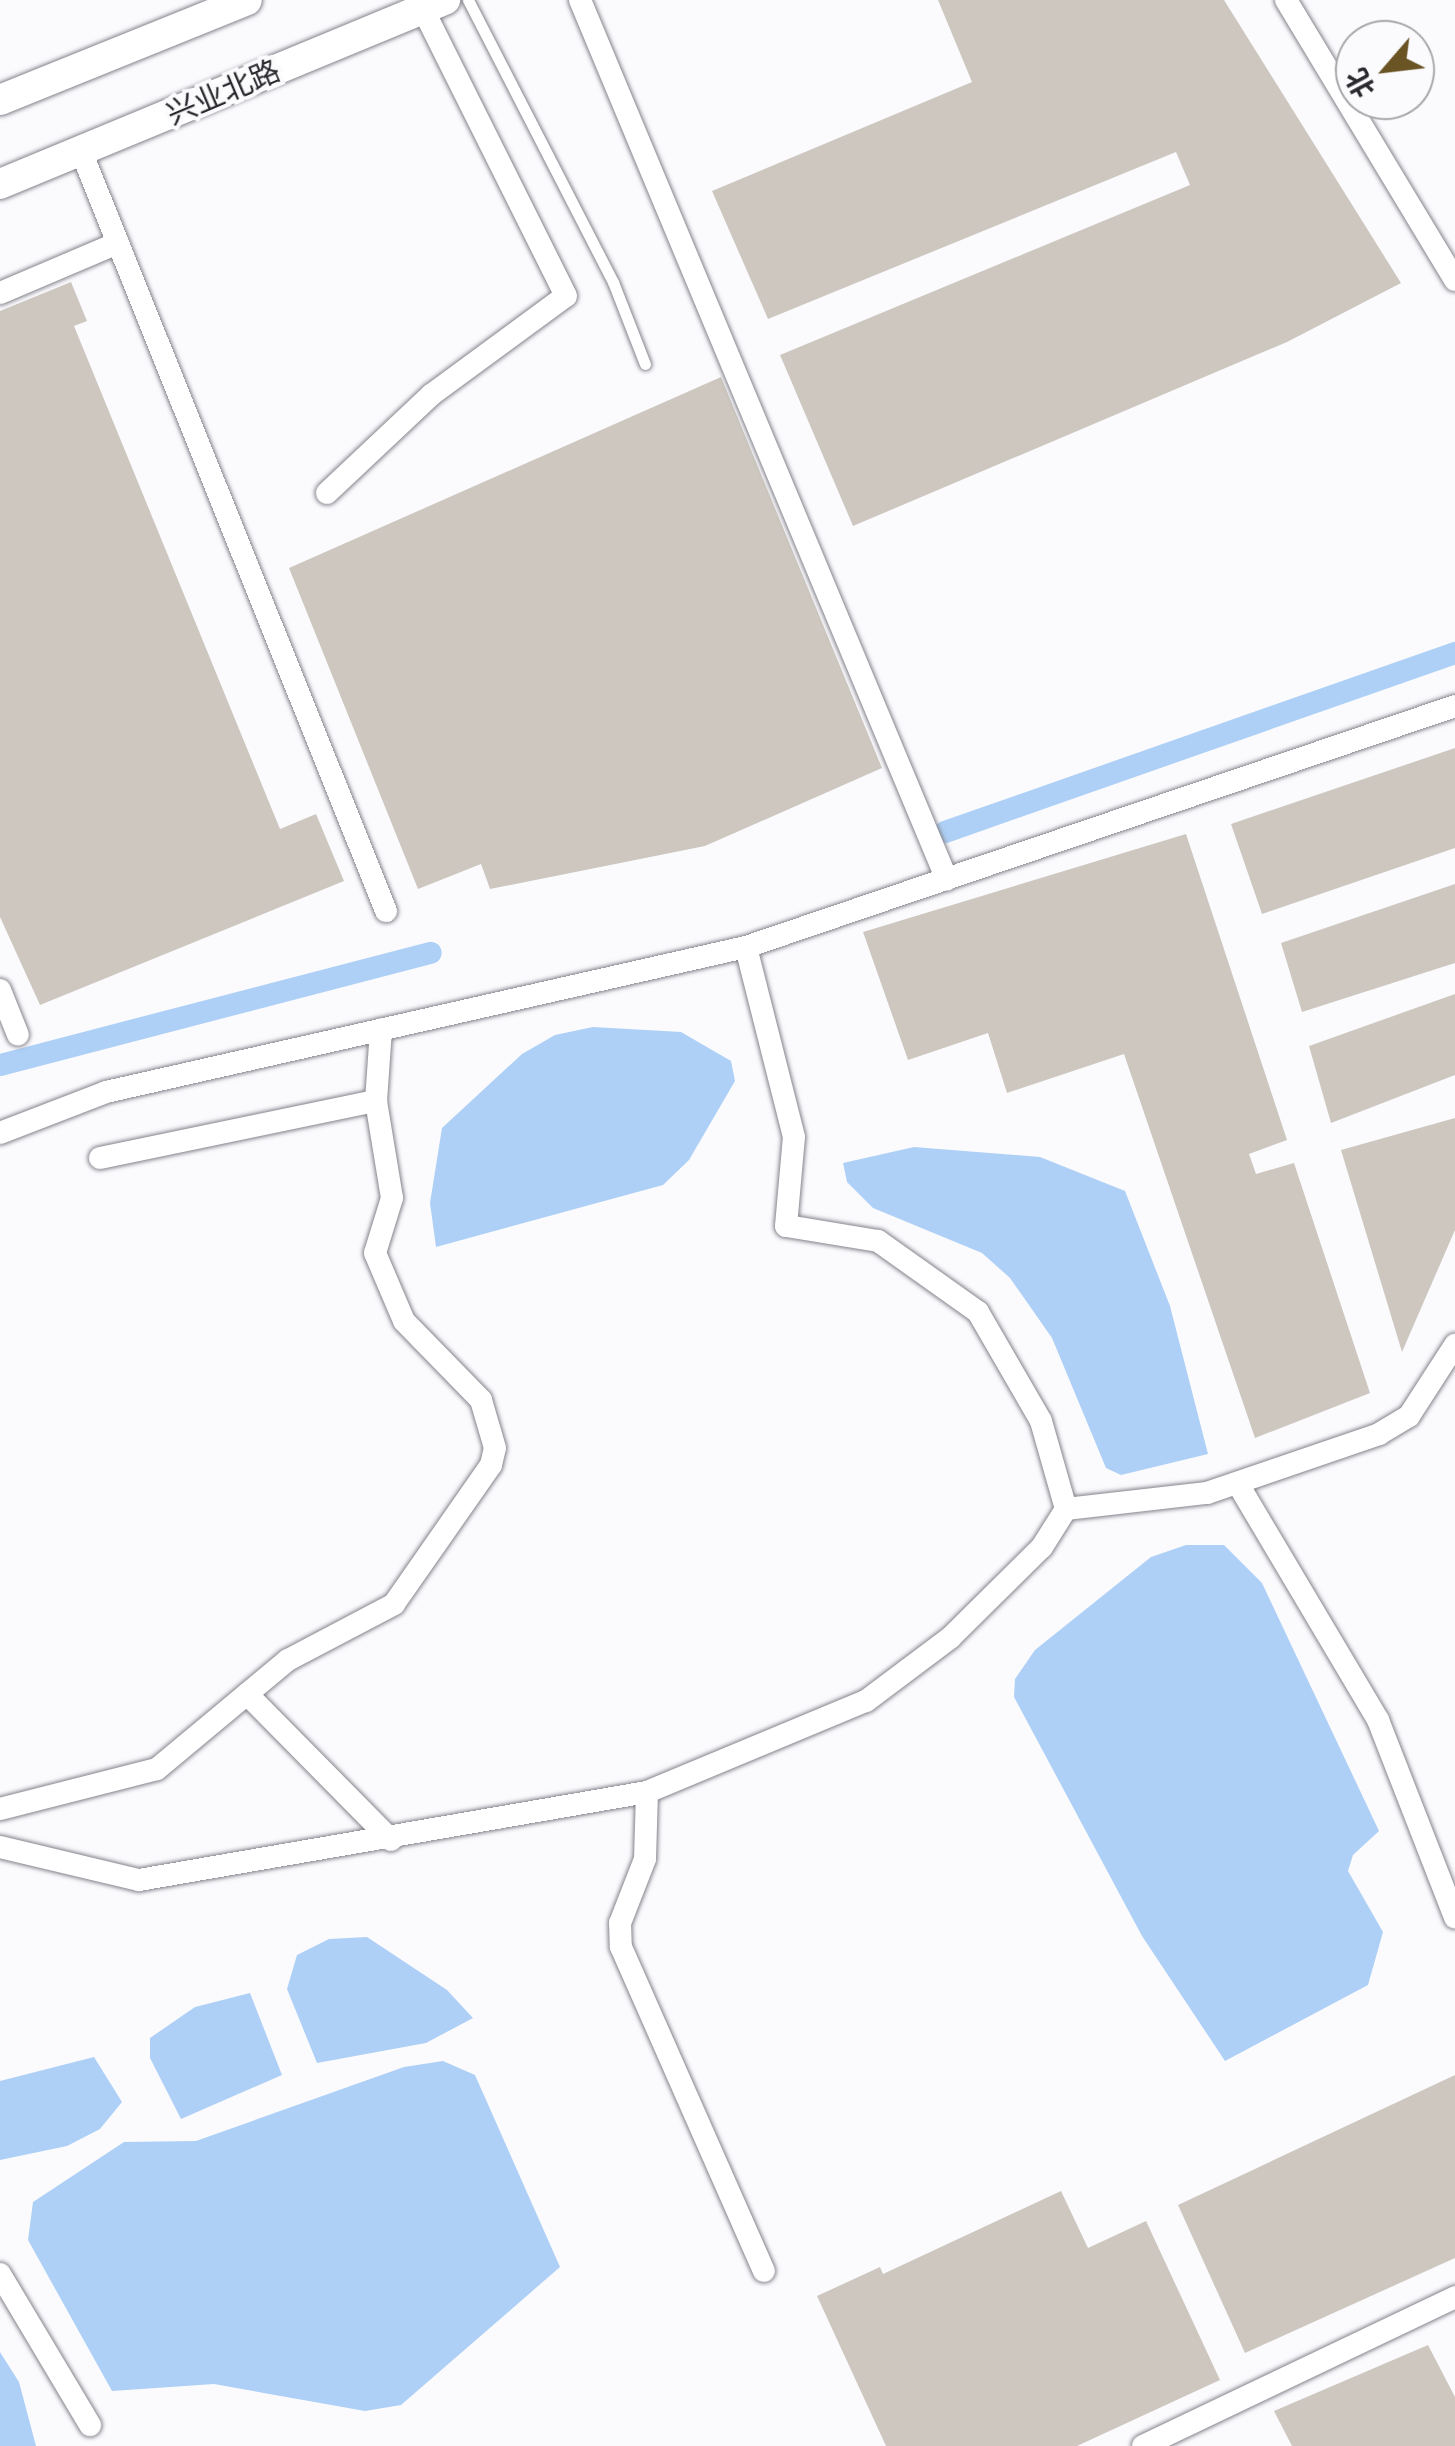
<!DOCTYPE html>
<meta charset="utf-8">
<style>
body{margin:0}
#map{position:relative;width:1455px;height:2446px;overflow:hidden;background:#fbfbfe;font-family:Inter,"Noto Sans SC",sans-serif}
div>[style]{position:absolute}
.water>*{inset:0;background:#aed0f6}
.canal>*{height:22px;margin:-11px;padding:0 11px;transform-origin:11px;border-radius:11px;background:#aed0f6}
.building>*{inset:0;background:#cdc7c0}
.roads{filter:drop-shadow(0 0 2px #83838b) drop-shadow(0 0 2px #83838b)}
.service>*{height:11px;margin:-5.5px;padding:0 5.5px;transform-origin:5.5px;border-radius:5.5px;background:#fff}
.minor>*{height:22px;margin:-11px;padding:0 11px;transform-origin:11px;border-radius:11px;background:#fff}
.secondary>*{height:30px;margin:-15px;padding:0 15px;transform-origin:15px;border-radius:15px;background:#fff}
span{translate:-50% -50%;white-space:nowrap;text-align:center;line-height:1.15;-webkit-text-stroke:8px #fbfbfe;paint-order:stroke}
.street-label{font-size:30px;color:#29292d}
.north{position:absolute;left:1335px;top:20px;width:100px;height:100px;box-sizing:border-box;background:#fbfbfe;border:2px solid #a7a7aa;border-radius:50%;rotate:242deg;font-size:28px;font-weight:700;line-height:40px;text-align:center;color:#29292d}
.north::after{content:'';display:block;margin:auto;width:35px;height:45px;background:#6b5424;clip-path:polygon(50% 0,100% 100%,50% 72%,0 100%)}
</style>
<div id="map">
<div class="water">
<div style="clip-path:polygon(593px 1027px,681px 1032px,731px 1061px,735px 1081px,689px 1160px,663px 1185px,436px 1247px,430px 1203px,442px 1128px,522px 1054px,555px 1035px)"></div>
<div style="clip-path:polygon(914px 1147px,1040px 1157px,1125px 1191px,1170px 1306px,1208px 1454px,1121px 1475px,1106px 1468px,1052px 1338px,1010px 1278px,982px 1253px,873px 1208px,847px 1182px,843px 1163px)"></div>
<div style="clip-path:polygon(1186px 1545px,1224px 1545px,1262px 1583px,1379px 1831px,1353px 1855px,1348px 1871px,1383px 1932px,1368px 1985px,1225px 2061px,1142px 1936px,1014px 1697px,1015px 1679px,1035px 1650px,1151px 1557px)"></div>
<div style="clip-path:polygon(367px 1937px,447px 1990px,473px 2018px,426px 2043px,317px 2063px,287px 1989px,297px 1955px,329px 1939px)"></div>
<div style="clip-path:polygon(250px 1993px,282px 2075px,181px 2119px,150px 2058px,150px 2038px,195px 2007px)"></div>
<div style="clip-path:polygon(94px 2057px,122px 2102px,100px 2129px,67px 2146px,0 2160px,0 2081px)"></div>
<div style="clip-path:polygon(443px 2061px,475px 2075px,560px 2267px,401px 2405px,365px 2411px,214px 2384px,112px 2391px,28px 2240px,33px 2202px,124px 2142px,196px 2141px,404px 2067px)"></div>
<div style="clip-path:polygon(0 2352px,19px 2382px,36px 2446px,0 2446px)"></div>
</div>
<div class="canal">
<div style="left:945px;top:832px;width:541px;rotate:-19.34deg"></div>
<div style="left:0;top:1065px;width:445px;rotate:-14.6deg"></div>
</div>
<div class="building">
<div style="clip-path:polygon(938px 0,1224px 0,1401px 283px,1287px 342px,853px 526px,780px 355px,1190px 185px,1176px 152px,768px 319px,712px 191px,972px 82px)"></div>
<div style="clip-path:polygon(71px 282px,87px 321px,74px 326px,280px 829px,316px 814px,344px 881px,40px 1005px,0 917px,0 311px)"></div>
<div style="clip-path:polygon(721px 377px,882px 768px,705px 846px,490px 889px,481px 864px,418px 889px,289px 568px)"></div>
<div style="clip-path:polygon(1455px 748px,1455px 848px,1262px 914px,1231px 824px)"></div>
<div style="clip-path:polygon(1186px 834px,1287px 1140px,1249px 1154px,1256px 1174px,1294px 1163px,1370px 1393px,1255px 1438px,1124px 1054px,1007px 1093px,988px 1033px,908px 1060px,863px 932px)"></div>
<div style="clip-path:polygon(1455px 884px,1455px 963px,1302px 1012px,1281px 943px)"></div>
<div style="clip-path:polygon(1455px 994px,1455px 1075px,1331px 1123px,1309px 1046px)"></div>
<div style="clip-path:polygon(1455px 1118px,1455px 1230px,1402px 1352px,1341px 1150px)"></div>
<div style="clip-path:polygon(1455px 2075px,1455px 2258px,1245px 2353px,1178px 2205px)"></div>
<div style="clip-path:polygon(1061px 2191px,1088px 2248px,1146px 2221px,1220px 2380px,1077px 2446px,886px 2446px,817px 2296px,880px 2267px,883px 2274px)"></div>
<div style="clip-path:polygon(1428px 2345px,1455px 2397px,1455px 2446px,1292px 2446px,1274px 2411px)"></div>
</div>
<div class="roads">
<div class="service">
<div style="left:468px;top:0;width:317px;rotate:62.8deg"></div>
<div style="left:613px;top:282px;width:88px;rotate:68.7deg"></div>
</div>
<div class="minor">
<div style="left:580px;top:0;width:953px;rotate:67.36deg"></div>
<div style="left:1286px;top:0;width:327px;rotate:58.9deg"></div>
<div style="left:81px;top:151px;width:819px;rotate:68.13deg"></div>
<div style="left:0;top:293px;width:128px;rotate:-23deg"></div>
<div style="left:327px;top:493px;width:143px;rotate:-43.3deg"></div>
<div style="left:431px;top:395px;width:167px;rotate:-36.3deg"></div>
<div style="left:566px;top:296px;width:321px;rotate:-116.5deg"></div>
<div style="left:0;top:990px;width:48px;rotate:68.2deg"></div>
<div style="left:0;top:1133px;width:114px;rotate:-21.1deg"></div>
<div style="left:106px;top:1092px;width:656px;rotate:-12.77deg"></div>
<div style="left:746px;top:947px;width:749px;rotate:-18.77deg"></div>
<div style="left:100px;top:1158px;width:282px;rotate:-11.7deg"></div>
<div style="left:1238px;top:1484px;width:274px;rotate:59.3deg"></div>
<div style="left:1378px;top:1720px;width:212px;rotate:68.7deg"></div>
<div style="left:1066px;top:1509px;width:142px;rotate:-6.5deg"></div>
<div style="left:1207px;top:1493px;width:182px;rotate:-18.9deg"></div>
<div style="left:1379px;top:1434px;width:35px;rotate:-31deg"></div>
<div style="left:1409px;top:1416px;width:85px;rotate:-57.1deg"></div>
<div style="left:247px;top:1694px;width:205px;rotate:45.4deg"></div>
<div style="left:647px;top:1792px;width:67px;rotate:91.7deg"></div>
<div style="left:645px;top:1859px;width:69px;rotate:111.3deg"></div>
<div style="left:620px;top:1923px;width:24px;rotate:88deg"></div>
<div style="left:621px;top:1947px;width:354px;rotate:66.2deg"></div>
<div style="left:0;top:1809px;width:162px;rotate:-14.3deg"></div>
<div style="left:157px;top:1769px;width:170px;rotate:-39.8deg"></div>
<div style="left:288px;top:1660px;width:120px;rotate:-27.8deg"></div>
<div style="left:394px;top:1604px;width:169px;rotate:-55.1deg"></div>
<div style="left:491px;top:1465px;width:17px;rotate:-77deg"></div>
<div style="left:495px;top:1448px;width:50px;rotate:-106.3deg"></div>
<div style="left:481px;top:1400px;width:110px;rotate:-134.3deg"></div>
<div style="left:404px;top:1321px;width:74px;rotate:-113.1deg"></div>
<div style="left:375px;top:1253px;width:58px;rotate:-72.8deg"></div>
<div style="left:392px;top:1198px;width:98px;rotate:-99.4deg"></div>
<div style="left:376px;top:1101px;width:72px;rotate:-86deg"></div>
<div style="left:0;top:1847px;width:143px;rotate:13.4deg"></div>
<div style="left:139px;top:1880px;width:516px;rotate:-9.83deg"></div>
<div style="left:647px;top:1792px;width:237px;rotate:-22.6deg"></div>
<div style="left:866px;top:1701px;width:105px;rotate:-36.9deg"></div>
<div style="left:950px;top:1638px;width:129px;rotate:-44.7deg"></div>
<div style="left:1042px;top:1547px;width:45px;rotate:-57.7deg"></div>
<div style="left:1066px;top:1509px;width:91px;rotate:-105.9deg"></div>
<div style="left:1041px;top:1421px;width:126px;rotate:-120deg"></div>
<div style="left:978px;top:1312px;width:123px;rotate:-144.6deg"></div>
<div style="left:878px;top:1241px;width:93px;rotate:-170.7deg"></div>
<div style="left:786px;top:1226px;width:89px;rotate:-84.9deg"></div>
<div style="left:794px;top:1137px;width:196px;rotate:-104.2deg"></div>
<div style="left:0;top:2274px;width:176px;rotate:59.2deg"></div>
<div style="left:1143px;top:2446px;width:346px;rotate:-25.5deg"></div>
</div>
<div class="secondary">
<div style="left:0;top:100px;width:266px;rotate:-22deg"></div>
<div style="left:0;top:184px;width:482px;rotate:-22.5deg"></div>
</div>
</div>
<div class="street-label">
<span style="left:223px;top:92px;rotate:-23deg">兴业北路</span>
</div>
<div class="north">北</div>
</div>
